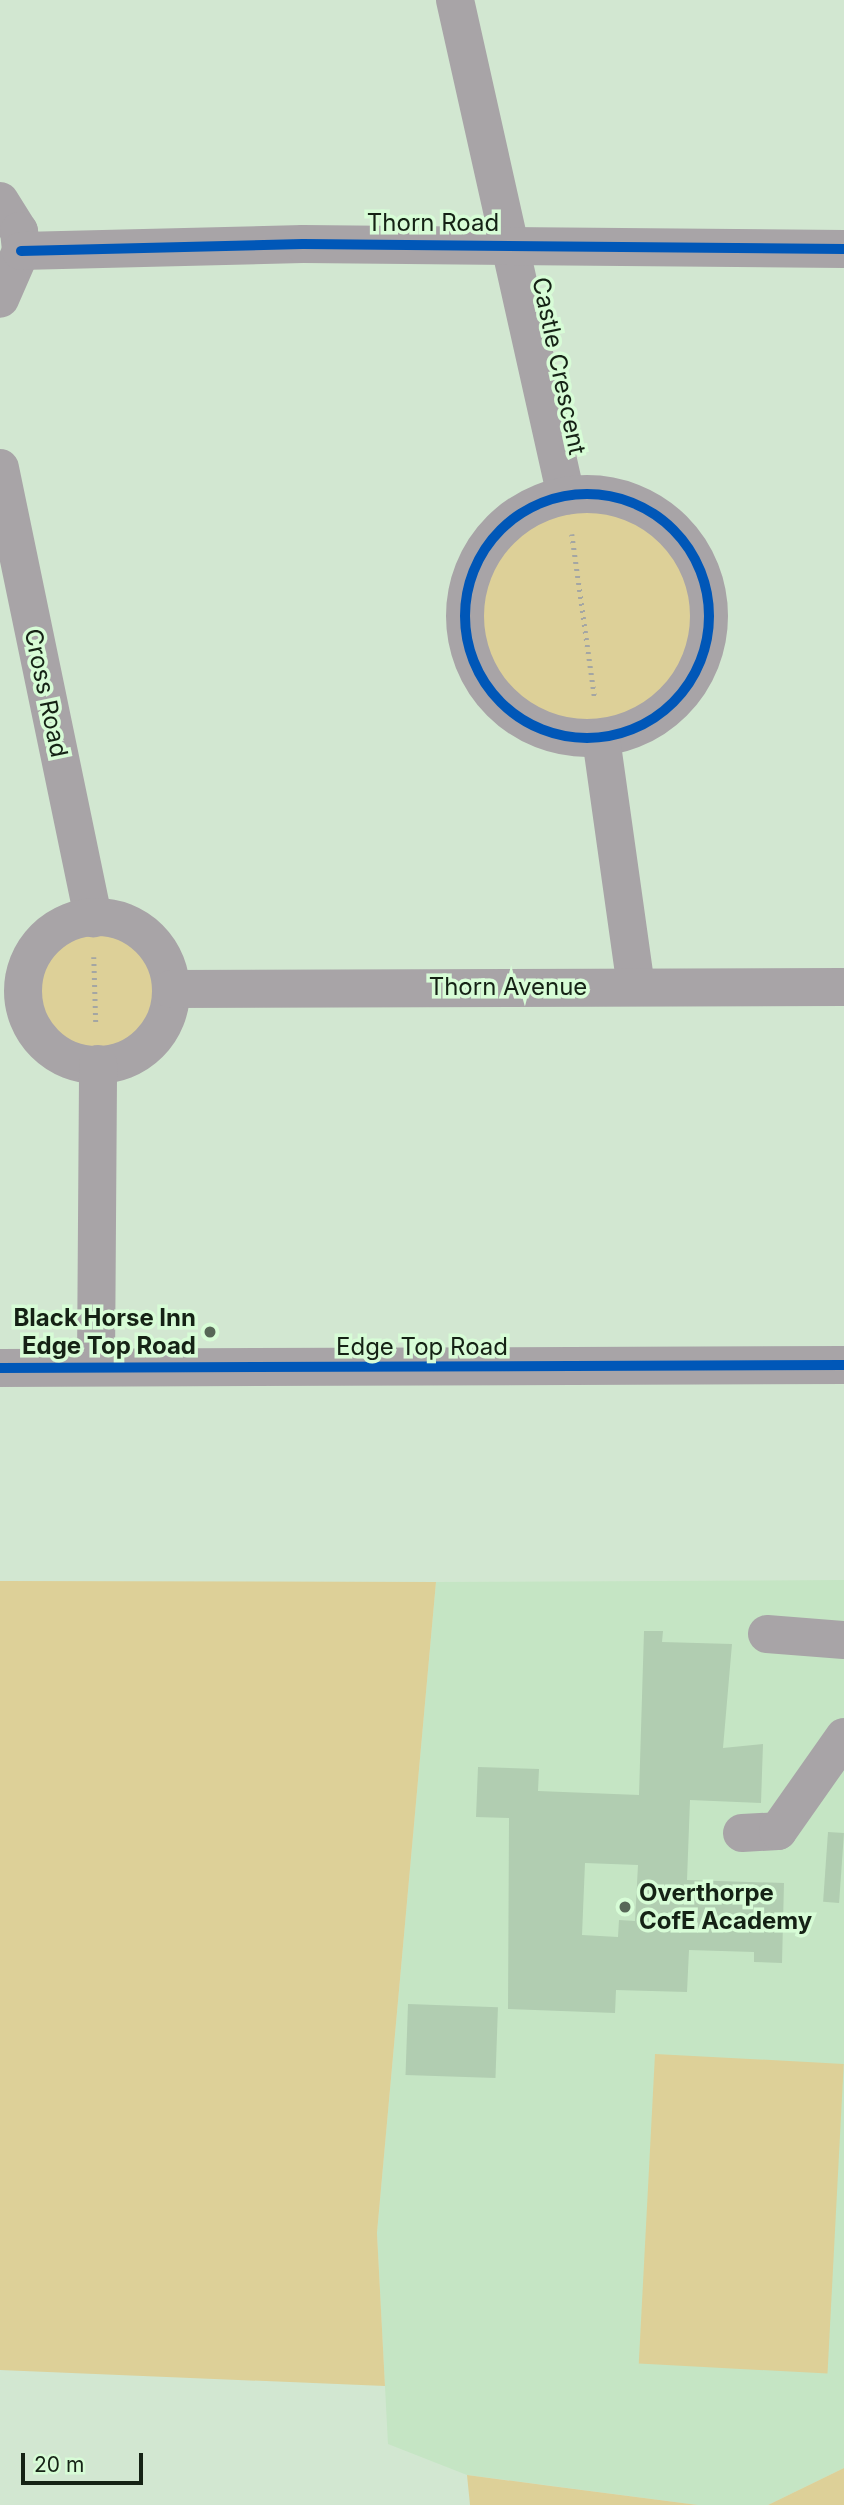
<!DOCTYPE html>
<style>
body{margin:0}
#map{position:relative;width:844px;height:2505px;overflow:hidden;background:#d2e7d1;font-family:Inter,sans-serif}
div>[style]{position:absolute}
.built>*{inset:0;background:#c5e5c4}
.green>*{inset:0;background:#ddd098;transform-origin:0 0}
.round{border-radius:50%}
.building>*{inset:0;background:#b1cdb1;transform-origin:0 0}
.path>*{height:4.5px;margin-top:-2.25px;transform-origin:0;background:repeating-linear-gradient(90deg,#a4a6a3 0 2px,transparent 0 7px)}
.minor>*{height:38px;margin:-19px;padding:0 19px;transform-origin:19px;border-radius:19px;background:#a8a4a7}
.minor>.ring{margin:-19px;padding:0;box-sizing:content-box;background:none;border:38px solid #a8a4a7;border-radius:50%}
.cycleway>*{height:10px;margin:-5px;padding:0 5px;transform-origin:5px;border-radius:5px;background:#0057b8}
.cycleway>.ring{margin:-5px;padding:0;box-sizing:content-box;background:none;border:10px solid #0057b8;border-radius:50%}
.dots>*{width:19px;height:19px;translate:-50% -50%;box-sizing:border-box;border:4px solid #d7fcd6;border-radius:50%}
span{translate:-50% -50%;white-space:nowrap;text-align:center;line-height:1.15;-webkit-text-stroke:7px #d7fcd6;paint-order:stroke}
.street-label{font-size:24px;color:#152215}
.poi-label{font-size:24px;color:#152215;font-weight:700}
.right{translate:-100% -50%;text-align:right}
.left{translate:0 -50%;text-align:left}
.scale{position:absolute;left:21px;top:2453px;width:122px;height:32px;box-sizing:border-box;border:4px solid #152215;border-top:0;padding-left:9px;font-size:21px;line-height:24px;white-space:nowrap;color:#152215;-webkit-text-stroke:5px #d7fcd6;paint-order:stroke}
</style>
<div id="map">
<div class="built">
<div style="clip-path:polygon(844px 1580px,844px 2468px,768px 2505px,698px 2505px,467px 2475px,388px 2444px,377px 2233px,436px 1582px)"></div>
</div>
<div class="green">
<div class="round" style="left:465px;top:494px;width:244px;height:244px"></div>
<div class="round" style="left:23px;top:917px;width:148px;height:148px"></div>
<div style="clip-path:polygon(0 1581px,436px 1582px,377px 2233px,385px 2386px,0 2370px)"></div>
<div style="left:655px;top:2054px;width:189px;height:310px;rotate:3deg"></div>
<div style="clip-path:polygon(844px 2468px,844px 2505px,768px 2505px)"></div>
<div style="clip-path:polygon(467px 2475px,551px 2486px,698px 2505px,470px 2505px)"></div>
</div>
<div class="building">
<div style="clip-path:polygon(evenodd,644px 1631px,663px 1631px,662px 1642px,732px 1644px,723px 1748px,763px 1744px,761px 1803px,690px 1800px,687px 1880px,784px 1883px,782px 1963px,754px 1962px,754px 1952px,689px 1950px,687px 1992px,616px 1990px,615px 2013px,508px 2009px,509px 1818px,476px 1817px,478px 1767px,539px 1769px,538px 1791px,639px 1795px,644px 1631px,585px 1863px,638px 1865px,635px 1921px,619px 1920px,618px 1937px,582px 1935px,585px 1863px)"></div>
<div style="left:828px;top:1832px;width:16px;height:70px;rotate:4deg"></div>
<div style="left:408px;top:2004px;width:90px;height:71px;rotate:2deg"></div>
</div>
<div class="path">
<div style="left:572px;top:534px;width:167px;rotate:82.1deg"></div>
<div style="left:94px;top:957px;width:68px;rotate:88.3deg"></div>
</div>
<div class="minor">
<div style="left:455px;top:0;width:508px;rotate:77.39deg"></div>
<div style="left:0;top:201px;width:36px;rotate:58deg"></div>
<div style="left:19px;top:231px;width:20px;rotate:84deg"></div>
<div style="left:21px;top:251px;width:52px;rotate:113.6deg"></div>
<div style="left:21px;top:251px;width:282px;rotate:-1.4deg"></div>
<div style="left:303px;top:244px;width:541px;rotate:0.53deg"></div>
<div style="left:0;top:468px;width:460px;rotate:78.3deg"></div>
<div class="ring" style="left:465px;top:494px;width:206px;height:206px"></div>
<div style="left:601px;top:738px;width:251px;rotate:82deg"></div>
<div class="ring" style="left:23px;top:917px;width:110px;height:110px"></div>
<div style="left:171px;top:989px;width:673px;rotate:-0.17deg"></div>
<div style="left:96px;top:1364px;width:300px;rotate:-89.6deg"></div>
<div style="left:0;top:1368px;width:844px;rotate:-0.2deg"></div>
<div style="left:767px;top:1634px;width:77px;rotate:4.5deg"></div>
<div style="left:742px;top:1833px;width:36px;rotate:-3deg"></div>
<div style="left:778px;top:1831px;width:115px;rotate:-54.9deg"></div>
</div>
<div class="cycleway">
<div style="left:21px;top:251px;width:282px;rotate:-1.4deg"></div>
<div style="left:303px;top:244px;width:541px;rotate:0.53deg"></div>
<div class="ring" style="left:465px;top:494px;width:234px;height:234px"></div>
<div style="left:0;top:1368px;width:844px;rotate:-0.2deg"></div>
</div>
<div class="dots">
<div style="left:210px;top:1332px;background:#576757"></div>
<div style="left:625px;top:1907px;background:#576757"></div>
</div>
<div class="street-label">
<span style="left:433px;top:223px">Thorn Road</span>
<span style="left:559px;top:366px;rotate:78deg">Castle Crescent</span>
<span style="left:46px;top:693px;rotate:78deg">Cross Road</span>
<span style="left:508px;top:987px">Thorn Avenue</span>
<span style="left:422px;top:1347px">Edge Top Road</span>
</div>
<div class="poi-label">
<span class="right" style="left:196px;top:1332px">Black Horse Inn<br>Edge Top Road</span>
<span class="left" style="left:639px;top:1907px">Overthorpe<br>CofE Academy</span>
</div>
<div class="scale">20 m</div>
</div>
